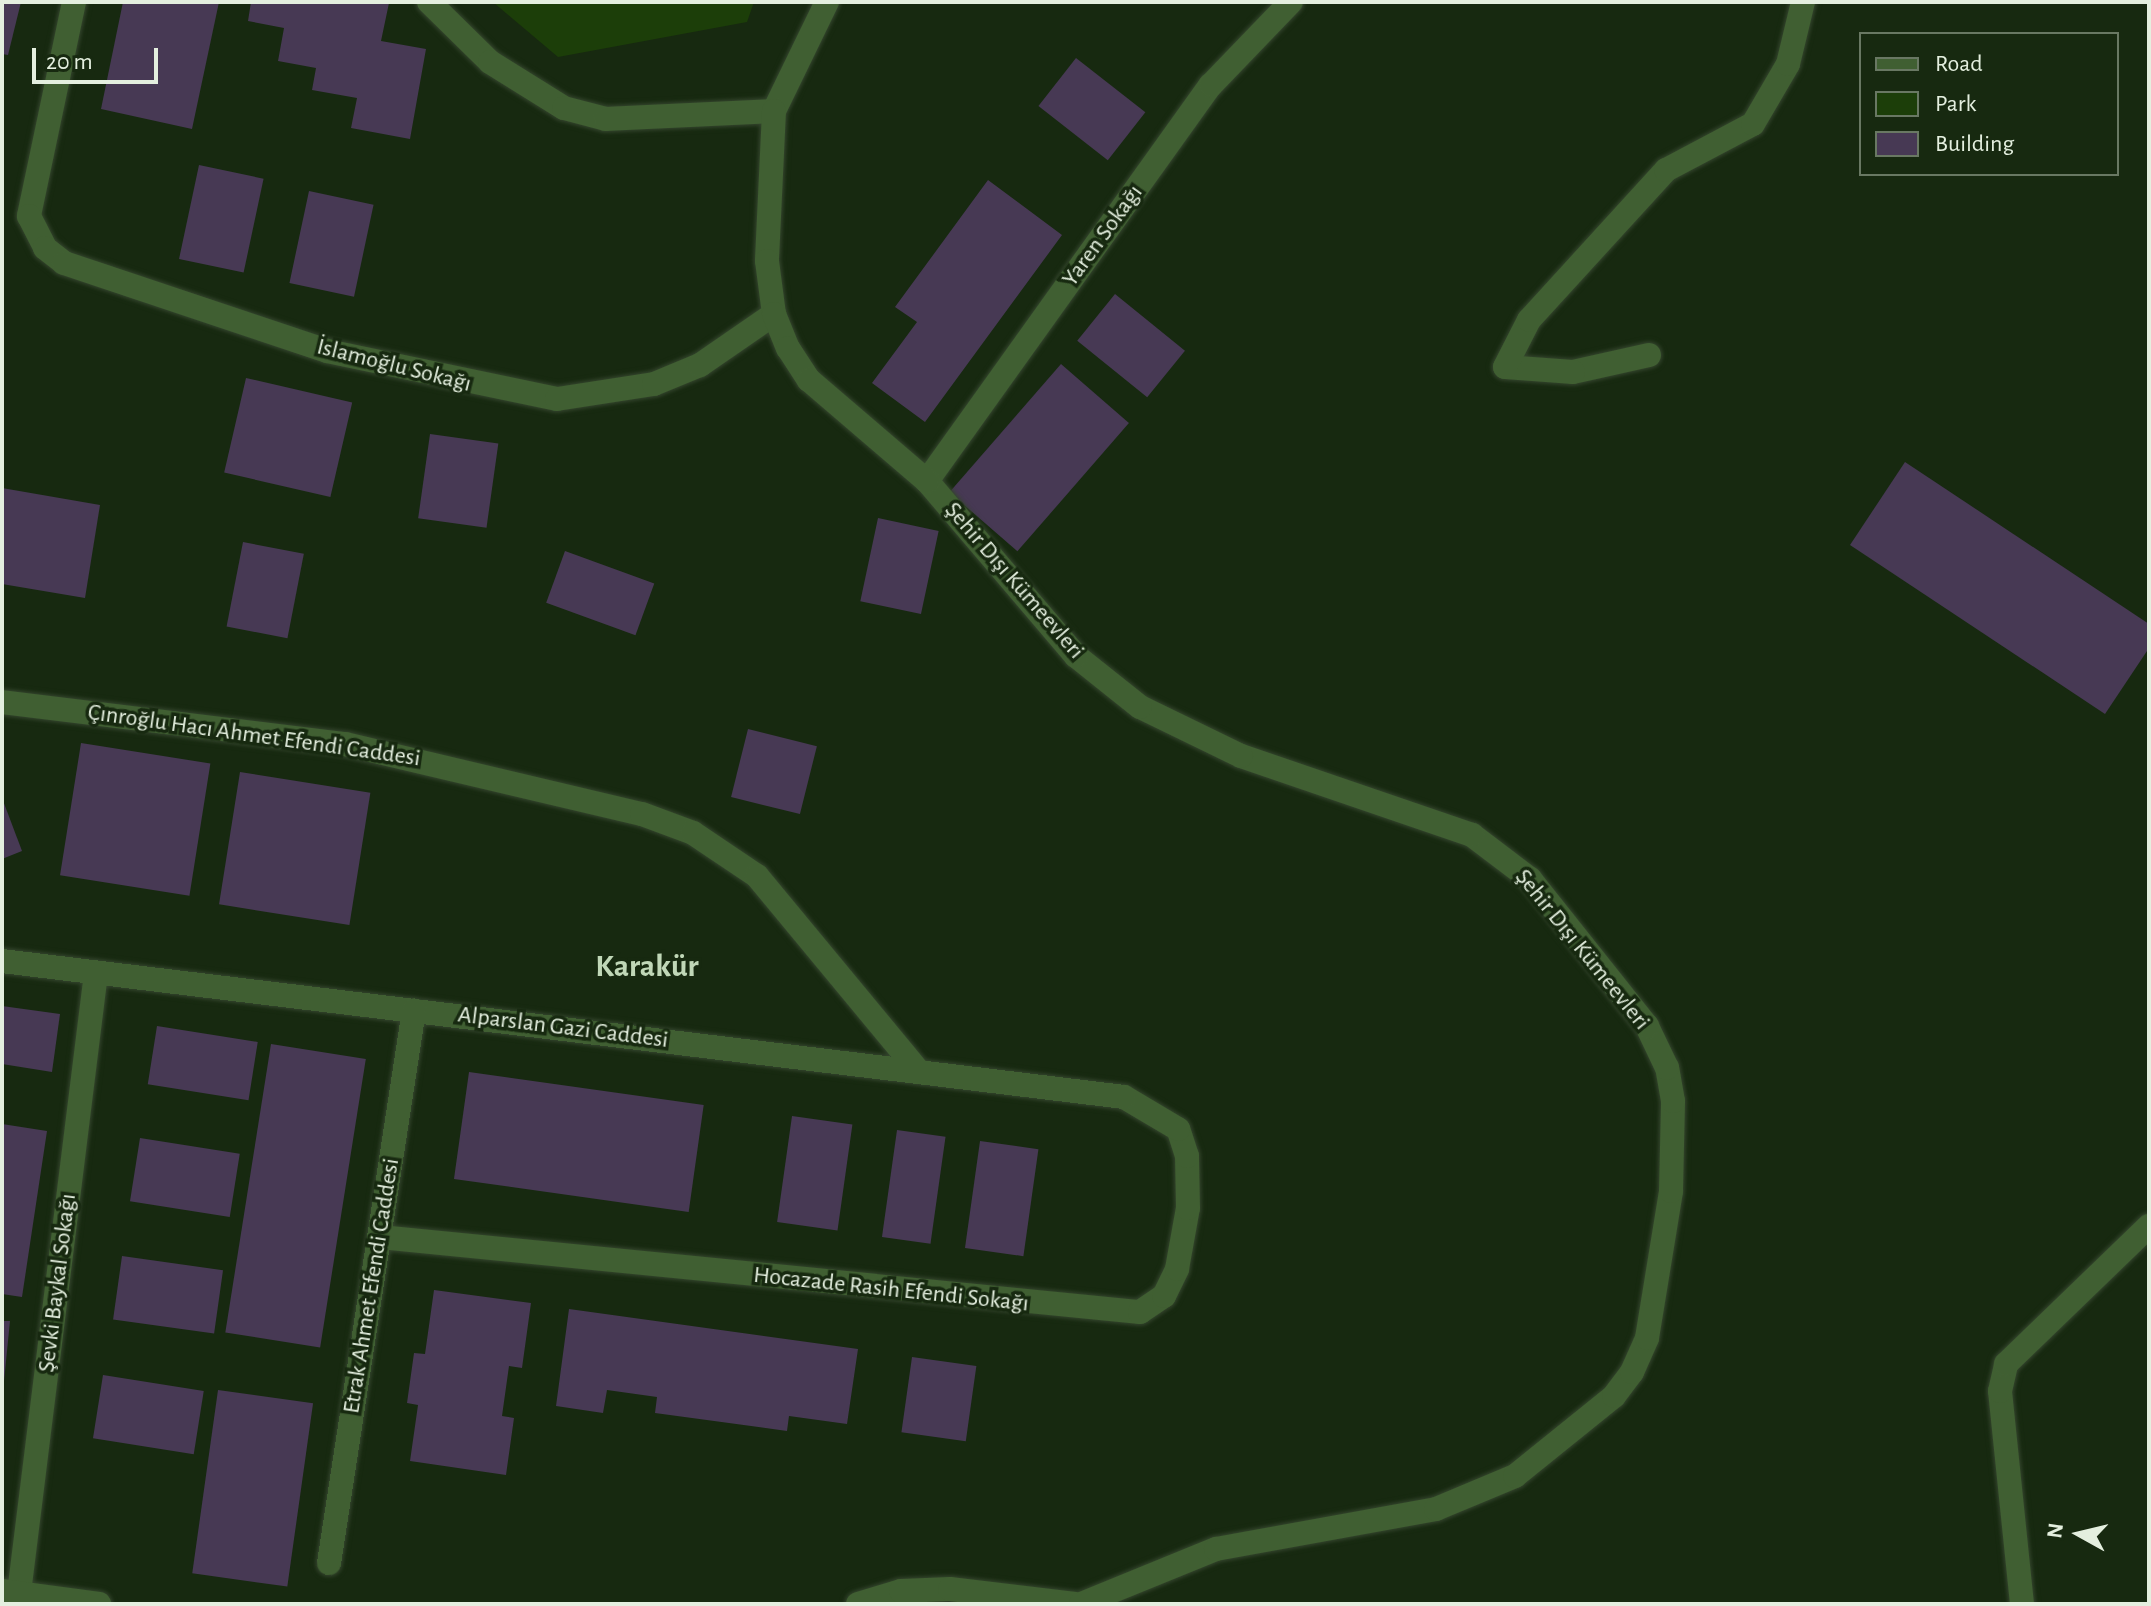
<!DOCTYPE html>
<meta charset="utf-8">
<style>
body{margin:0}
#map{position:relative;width:2151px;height:1606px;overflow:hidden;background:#172910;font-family:"Alegreya Sans",sans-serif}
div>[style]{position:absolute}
.green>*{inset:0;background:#1c3e09}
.building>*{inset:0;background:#473954;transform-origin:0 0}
.roads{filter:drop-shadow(0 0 2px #34452d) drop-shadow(0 0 2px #34452d)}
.minor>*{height:24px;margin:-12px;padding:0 12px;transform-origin:12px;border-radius:12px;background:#405f32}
.tertiary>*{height:24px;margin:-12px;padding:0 12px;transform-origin:12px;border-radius:12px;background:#405f32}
span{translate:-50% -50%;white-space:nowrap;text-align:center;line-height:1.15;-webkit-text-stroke:7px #172910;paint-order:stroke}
.street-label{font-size:24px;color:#e4efdf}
.district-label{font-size:32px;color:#c0d7b7;font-weight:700}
.frame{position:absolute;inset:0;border:4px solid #e4efdf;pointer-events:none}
.legend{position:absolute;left:1859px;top:32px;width:260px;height:144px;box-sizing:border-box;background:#172910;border:2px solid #697863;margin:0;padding:10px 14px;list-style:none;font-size:24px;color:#e4efdf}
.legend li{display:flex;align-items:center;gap:16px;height:40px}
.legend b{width:40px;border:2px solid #697863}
.north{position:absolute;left:2039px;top:1494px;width:80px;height:80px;-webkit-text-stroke:6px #172910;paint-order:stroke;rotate:278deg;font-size:22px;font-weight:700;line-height:32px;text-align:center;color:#e4efdf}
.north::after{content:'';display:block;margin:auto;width:28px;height:36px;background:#e4efdf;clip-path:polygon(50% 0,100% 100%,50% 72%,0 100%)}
.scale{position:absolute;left:32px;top:48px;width:126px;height:36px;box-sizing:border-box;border:4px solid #e4efdf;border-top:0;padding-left:10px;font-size:24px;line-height:28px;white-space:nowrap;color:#e4efdf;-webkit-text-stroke:6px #172910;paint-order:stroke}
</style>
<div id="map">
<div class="green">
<div style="clip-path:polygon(493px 2px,754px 2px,747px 22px,558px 57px)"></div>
</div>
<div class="building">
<div style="clip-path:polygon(2px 2px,21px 2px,8px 55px,2px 54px)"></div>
<div style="clip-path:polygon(123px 2px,219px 2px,192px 129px,101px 109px)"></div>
<div style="clip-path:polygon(251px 2px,389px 3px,381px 41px,426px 49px,410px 139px,351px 128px,357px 98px,312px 90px,316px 68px,278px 61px,284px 28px,248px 21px)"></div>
<div style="left:1076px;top:58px;width:88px;height:61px;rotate:38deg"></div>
<div style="left:199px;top:165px;width:66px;height:96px;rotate:12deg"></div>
<div style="clip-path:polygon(988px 180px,1062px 235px,925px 422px,872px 383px,917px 322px,895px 307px)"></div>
<div style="left:309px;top:191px;width:66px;height:94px;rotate:12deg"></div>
<div style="left:1115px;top:294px;width:90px;height:60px;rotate:39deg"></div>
<div style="left:1061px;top:364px;width:90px;height:170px;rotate:41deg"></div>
<div style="left:246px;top:378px;width:109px;height:97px;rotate:13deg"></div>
<div style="left:430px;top:434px;width:69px;height:85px;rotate:8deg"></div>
<div style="clip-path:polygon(1905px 462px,2149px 624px,2149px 648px,2105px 714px,1850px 545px)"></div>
<div style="clip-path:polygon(2px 488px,100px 505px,85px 598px,2px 584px)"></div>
<div style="left:878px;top:518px;width:62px;height:85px;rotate:12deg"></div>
<div style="left:243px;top:542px;width:62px;height:86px;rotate:11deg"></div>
<div style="left:565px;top:551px;width:95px;height:55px;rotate:20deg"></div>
<div style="left:748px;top:729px;width:71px;height:70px;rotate:14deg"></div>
<div style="left:81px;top:743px;width:131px;height:134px;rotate:9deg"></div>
<div style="left:240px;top:772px;width:132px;height:134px;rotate:9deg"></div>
<div style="clip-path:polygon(2px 798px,22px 851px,2px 859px)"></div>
<div style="clip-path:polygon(2px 1006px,60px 1014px,52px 1072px,2px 1064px)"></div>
<div style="left:157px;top:1026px;width:102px;height:59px;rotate:9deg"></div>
<div style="left:271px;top:1044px;width:96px;height:292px;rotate:9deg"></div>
<div style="left:469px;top:1072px;width:237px;height:108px;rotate:8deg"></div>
<div style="left:792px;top:1116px;width:61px;height:107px;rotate:8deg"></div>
<div style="clip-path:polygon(2px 1124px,47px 1131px,22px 1297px,2px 1294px)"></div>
<div style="left:897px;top:1130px;width:49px;height:108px;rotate:8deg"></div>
<div style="left:140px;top:1138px;width:101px;height:64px;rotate:9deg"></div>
<div style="left:980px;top:1141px;width:59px;height:108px;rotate:8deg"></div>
<div style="left:122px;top:1256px;width:102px;height:64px;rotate:8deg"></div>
<div style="clip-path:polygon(434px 1290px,531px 1303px,522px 1368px,509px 1366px,502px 1416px,514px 1418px,506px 1475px,410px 1461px,418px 1405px,407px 1403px,414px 1353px,425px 1354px)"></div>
<div style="clip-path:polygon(569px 1309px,858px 1349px,847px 1424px,789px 1416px,787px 1431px,655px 1413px,657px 1397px,607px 1390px,603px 1413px,556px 1406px)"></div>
<div style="clip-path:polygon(2px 1321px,10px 1321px,4px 1381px,2px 1381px)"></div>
<div style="left:912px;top:1357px;width:65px;height:76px;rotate:8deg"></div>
<div style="left:103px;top:1375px;width:102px;height:64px;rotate:9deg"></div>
<div style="left:218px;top:1390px;width:96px;height:185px;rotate:8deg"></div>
</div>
<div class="roads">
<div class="minor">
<div style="left:74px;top:2px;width:219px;rotate:101.9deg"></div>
<div style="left:29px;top:216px;width:36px;rotate:63deg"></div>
<div style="left:45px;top:248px;width:24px;rotate:38deg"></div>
<div style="left:64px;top:263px;width:277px;rotate:18.5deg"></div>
<div style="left:327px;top:351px;width:235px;rotate:11.8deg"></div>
<div style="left:557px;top:399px;width:98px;rotate:-8.8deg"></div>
<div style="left:654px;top:384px;width:50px;rotate:-22.4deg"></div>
<div style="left:700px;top:365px;width:90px;rotate:-34.6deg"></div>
<div style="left:774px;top:111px;width:121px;rotate:-64.1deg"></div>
<div style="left:1649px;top:355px;width:78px;rotate:167.4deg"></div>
<div style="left:1573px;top:372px;width:68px;rotate:-175.8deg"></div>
<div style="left:1505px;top:367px;width:53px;rotate:-62.9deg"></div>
<div style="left:1529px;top:320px;width:203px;rotate:-47.6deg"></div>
<div style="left:1666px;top:170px;width:98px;rotate:-27.9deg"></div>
<div style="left:1753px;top:124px;width:69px;rotate:-59.7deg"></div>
<div style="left:1788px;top:64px;width:64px;rotate:-76.4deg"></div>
<div style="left:380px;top:1237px;width:764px;rotate:5.64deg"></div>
<div style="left:1140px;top:1312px;width:29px;rotate:-34deg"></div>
<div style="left:1164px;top:1296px;width:30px;rotate:-64deg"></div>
<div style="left:1177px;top:1269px;width:62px;rotate:-79.8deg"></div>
<div style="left:1188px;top:1208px;width:52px;rotate:-91.1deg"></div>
<div style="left:1187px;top:1156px;width:28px;rotate:-108deg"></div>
<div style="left:1178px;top:1129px;width:63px;rotate:-149.3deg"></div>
<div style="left:19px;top:1593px;width:625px;rotate:-82.92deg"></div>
<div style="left:858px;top:1604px;width:45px;rotate:-16.8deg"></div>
<div style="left:901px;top:1591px;width:49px;rotate:-2.3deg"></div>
<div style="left:950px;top:1589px;width:126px;rotate:6.8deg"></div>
<div style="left:1081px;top:1604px;width:146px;rotate:-22.2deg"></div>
<div style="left:1216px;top:1549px;width:224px;rotate:-10.3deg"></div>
<div style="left:1436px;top:1509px;width:86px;rotate:-22.7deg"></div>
<div style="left:1515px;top:1476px;width:127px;rotate:-38.9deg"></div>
<div style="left:1614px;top:1396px;width:30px;rotate:-53deg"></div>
<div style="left:1632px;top:1372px;width:37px;rotate:-66deg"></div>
<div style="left:1647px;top:1338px;width:149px;rotate:-80.7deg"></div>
<div style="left:1671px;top:1191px;width:90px;rotate:-88.7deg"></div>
<div style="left:1673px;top:1101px;width:34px;rotate:-100deg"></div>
<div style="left:1667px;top:1068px;width:47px;rotate:-115.5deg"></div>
<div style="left:1647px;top:1026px;width:188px;rotate:-128.5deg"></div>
<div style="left:1530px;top:879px;width:73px;rotate:-142.8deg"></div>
<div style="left:1472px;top:835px;width:244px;rotate:-161.1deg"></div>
<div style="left:1241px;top:756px;width:112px;rotate:-154.1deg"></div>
<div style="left:1140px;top:707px;width:82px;rotate:-141.4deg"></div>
<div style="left:1076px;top:656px;width:230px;rotate:-130.4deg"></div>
<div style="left:927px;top:481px;width:487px;rotate:-54.4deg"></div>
<div style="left:1211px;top:85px;width:115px;rotate:-46.1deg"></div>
<div style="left:2022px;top:1604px;width:214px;rotate:-95.9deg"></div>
<div style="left:2000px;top:1391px;width:28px;rotate:-77deg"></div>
<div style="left:2006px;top:1364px;width:199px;rotate:-44deg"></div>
</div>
<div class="tertiary">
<div style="left:429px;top:2px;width:86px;rotate:44.5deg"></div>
<div style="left:490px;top:62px;width:87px;rotate:31.9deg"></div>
<div style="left:564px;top:108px;width:43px;rotate:14.7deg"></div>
<div style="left:606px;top:119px;width:168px;rotate:-2.7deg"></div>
<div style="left:774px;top:111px;width:150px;rotate:92.7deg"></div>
<div style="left:767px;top:261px;width:53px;rotate:82.5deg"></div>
<div style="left:774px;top:314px;width:37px;rotate:68deg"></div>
<div style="left:788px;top:348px;width:38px;rotate:57deg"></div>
<div style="left:809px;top:380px;width:155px;rotate:40.6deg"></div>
<div style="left:2px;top:702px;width:346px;rotate:7deg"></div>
<div style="left:345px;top:744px;width:305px;rotate:13.3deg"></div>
<div style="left:642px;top:814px;width:54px;rotate:20.4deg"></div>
<div style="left:693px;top:833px;width:77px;rotate:33.9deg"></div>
<div style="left:757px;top:876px;width:254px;rotate:50.4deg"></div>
<div style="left:2px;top:961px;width:1130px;rotate:6.91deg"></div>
<div style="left:329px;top:1563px;width:559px;rotate:-81.26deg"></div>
<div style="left:2px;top:1591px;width:98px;rotate:7.6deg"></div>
</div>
</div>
<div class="street-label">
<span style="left:1103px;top:236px;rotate:-54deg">Yaren Sokağı</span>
<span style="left:394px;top:366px;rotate:14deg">İslamoğlu Sokağı</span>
<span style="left:1014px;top:581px;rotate:49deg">Şehir Dışı Kümeevleri</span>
<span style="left:254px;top:736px;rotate:8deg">Çınroğlu Hacı Ahmet Efendi Caddesi</span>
<span style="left:1582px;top:950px;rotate:51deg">Şehir Dışı Kümeevleri</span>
<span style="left:563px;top:1028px;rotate:7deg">Alparslan Gazi Caddesi</span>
<span style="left:58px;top:1283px;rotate:-83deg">Şevki Baykal Sokağı</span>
<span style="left:372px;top:1286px;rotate:-81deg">Etrak Ahmet Efendi Caddesi</span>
<span style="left:891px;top:1290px;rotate:6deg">Hocazade Rasih Efendi Sokağı</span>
</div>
<div class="district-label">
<span style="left:647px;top:966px">Karakür</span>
</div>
<div class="frame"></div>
<ul class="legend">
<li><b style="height:10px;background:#405f32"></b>Road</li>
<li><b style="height:22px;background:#1c3e09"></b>Park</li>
<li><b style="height:22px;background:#473954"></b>Building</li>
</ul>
<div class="north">N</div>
<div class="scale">20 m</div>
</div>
